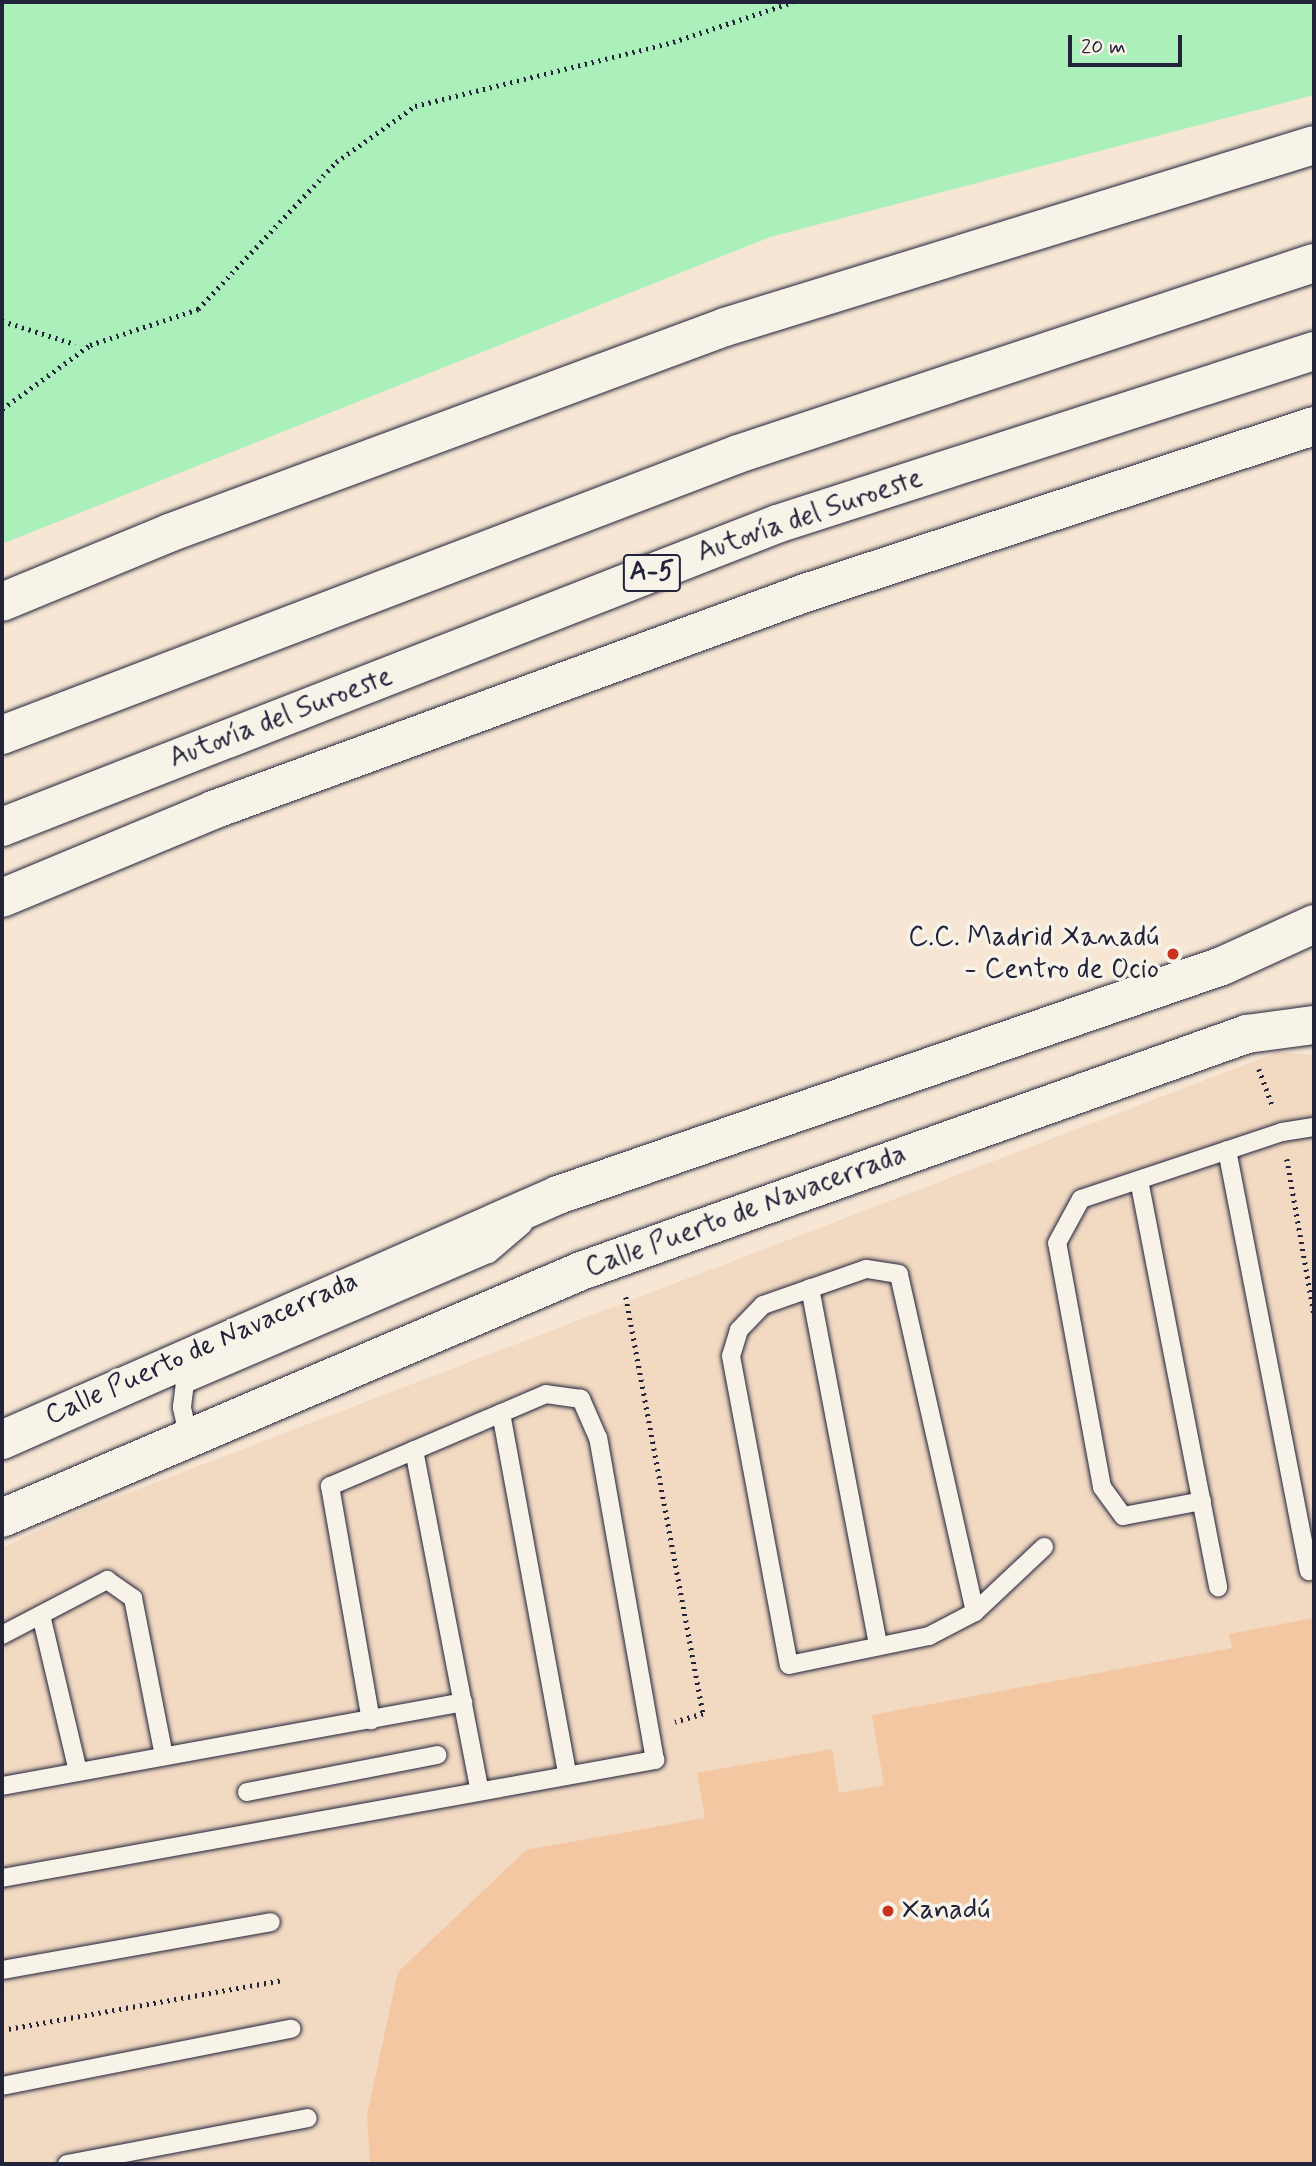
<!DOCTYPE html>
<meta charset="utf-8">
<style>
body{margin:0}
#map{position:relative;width:1316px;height:2166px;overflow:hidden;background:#f6e6d3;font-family:Mynerve,sans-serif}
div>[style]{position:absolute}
.built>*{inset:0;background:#f1d9c2}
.green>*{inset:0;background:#abf0ba}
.building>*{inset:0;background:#f4c7a3}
.path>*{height:4.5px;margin-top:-2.25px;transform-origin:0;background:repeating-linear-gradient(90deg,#22223b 0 2px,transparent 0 7px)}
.roads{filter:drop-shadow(0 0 2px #22223b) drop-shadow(0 0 2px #22223b)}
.service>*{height:18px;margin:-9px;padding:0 9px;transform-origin:9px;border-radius:9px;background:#f7f3e8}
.tertiary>*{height:38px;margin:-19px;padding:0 19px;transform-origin:19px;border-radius:19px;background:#f7f3e8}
.motorway>*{height:38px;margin:-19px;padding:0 19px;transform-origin:19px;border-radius:19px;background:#f7f3e8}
.dots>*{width:19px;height:19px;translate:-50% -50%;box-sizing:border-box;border:4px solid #f7f3e8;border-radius:50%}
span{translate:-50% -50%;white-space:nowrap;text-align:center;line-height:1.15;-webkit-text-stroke:7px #f7f3e8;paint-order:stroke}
.shield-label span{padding:2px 5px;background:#f7f3e8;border:2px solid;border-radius:5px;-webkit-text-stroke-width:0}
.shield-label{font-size:26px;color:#22223b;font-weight:700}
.street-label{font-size:28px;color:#22223b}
.poi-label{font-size:28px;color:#22223b}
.right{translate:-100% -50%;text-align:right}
.left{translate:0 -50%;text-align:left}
.frame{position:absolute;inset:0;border:4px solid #22223b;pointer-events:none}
.scale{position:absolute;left:1068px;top:35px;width:114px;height:32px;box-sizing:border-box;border:4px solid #22223b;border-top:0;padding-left:9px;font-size:21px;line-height:24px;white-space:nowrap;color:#22223b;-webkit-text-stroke:5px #f7f3e8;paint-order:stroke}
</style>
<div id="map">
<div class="built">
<div style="clip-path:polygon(1278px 1052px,1314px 1055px,1314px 2164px,2px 2164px,2px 1548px,76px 1513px)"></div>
</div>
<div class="green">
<div style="clip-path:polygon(2px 2px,1314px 2px,1314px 95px,770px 237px,2px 544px)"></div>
</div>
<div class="building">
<div style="clip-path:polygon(1314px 1618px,1314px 2164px,370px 2164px,367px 2115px,398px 1972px,526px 1850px,705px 1818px,697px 1773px,832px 1749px,839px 1793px,884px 1785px,872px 1715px,1232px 1648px,1229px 1634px)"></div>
</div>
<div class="path">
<div style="left:2px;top:321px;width:77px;rotate:17.5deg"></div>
<div style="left:2px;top:409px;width:109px;rotate:-36deg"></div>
<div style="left:90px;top:345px;width:114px;rotate:-18.4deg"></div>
<div style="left:198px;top:309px;width:202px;rotate:-46.8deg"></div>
<div style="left:336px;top:162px;width:97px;rotate:-35.3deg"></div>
<div style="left:415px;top:106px;width:266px;rotate:-13.9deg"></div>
<div style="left:673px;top:42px;width:126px;rotate:-18.4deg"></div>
<div style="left:1259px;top:1069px;width:40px;rotate:69.8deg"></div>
<div style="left:1287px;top:1159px;width:156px;rotate:80.1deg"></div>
<div style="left:626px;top:1297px;width:424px;rotate:79.5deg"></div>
<div style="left:703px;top:1714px;width:29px;rotate:164deg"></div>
<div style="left:2px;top:2030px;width:284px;rotate:-10.1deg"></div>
</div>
<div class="roads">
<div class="service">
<div style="left:1227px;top:1150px;width:429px;rotate:79deg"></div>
<div style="left:1139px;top:1180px;width:415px;rotate:79deg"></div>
<div style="left:810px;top:1288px;width:364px;rotate:79.2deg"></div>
<div style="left:501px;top:1413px;width:366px;rotate:79.6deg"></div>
<div style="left:188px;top:1434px;width:28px;rotate:-103deg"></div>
<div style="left:182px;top:1407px;width:23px;rotate:-83deg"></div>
<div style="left:185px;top:1384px;width:331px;rotate:-23.2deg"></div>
<div style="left:489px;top:1254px;width:45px;rotate:-40.5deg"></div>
<div style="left:414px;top:1450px;width:344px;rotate:79.1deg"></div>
<div style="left:1202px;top:1501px;width:80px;rotate:169.2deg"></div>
<div style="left:1123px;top:1516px;width:36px;rotate:-126deg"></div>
<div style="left:1102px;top:1487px;width:248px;rotate:-100.4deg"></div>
<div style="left:1057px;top:1243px;width:50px;rotate:-61.4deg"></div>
<div style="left:1081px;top:1199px;width:212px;rotate:-18.4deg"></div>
<div style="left:1282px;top:1132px;width:32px;rotate:-9deg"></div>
<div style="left:975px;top:1612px;width:346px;rotate:-102.7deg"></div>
<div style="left:899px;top:1274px;width:33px;rotate:-171deg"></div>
<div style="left:866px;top:1269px;width:109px;rotate:160.7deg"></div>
<div style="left:763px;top:1305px;width:35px;rotate:134deg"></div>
<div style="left:739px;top:1330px;width:27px;rotate:107deg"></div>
<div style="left:731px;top:1356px;width:314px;rotate:79.4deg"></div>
<div style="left:789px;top:1665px;width:143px;rotate:-11.7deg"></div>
<div style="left:929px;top:1636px;width:52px;rotate:-27.6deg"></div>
<div style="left:975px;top:1612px;width:95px;rotate:-43.3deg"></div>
<div style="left:41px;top:1615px;width:161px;rotate:76.7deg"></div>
<div style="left:2px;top:1635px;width:119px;rotate:-27.6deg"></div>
<div style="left:107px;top:1580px;width:32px;rotate:35deg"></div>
<div style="left:133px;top:1598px;width:161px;rotate:78.9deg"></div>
<div style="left:2px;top:1786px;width:469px;rotate:-10.3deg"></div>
<div style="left:247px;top:1792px;width:194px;rotate:-11deg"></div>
<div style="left:2px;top:1878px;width:664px;rotate:-10.24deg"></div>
<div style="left:655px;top:1760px;width:327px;rotate:-100deg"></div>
<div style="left:598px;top:1438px;width:43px;rotate:-113.6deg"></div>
<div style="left:581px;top:1399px;width:35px;rotate:-172deg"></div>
<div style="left:546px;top:1394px;width:235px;rotate:156.9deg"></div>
<div style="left:330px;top:1486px;width:238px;rotate:80.1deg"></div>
<div style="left:2px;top:1970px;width:273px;rotate:-10.1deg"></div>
<div style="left:2px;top:2086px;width:295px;rotate:-11.2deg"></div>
<div style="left:67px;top:2164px;width:245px;rotate:-10.8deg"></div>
</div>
<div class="tertiary">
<div style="left:2px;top:1440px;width:608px;rotate:-23.78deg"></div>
<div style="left:558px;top:1195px;width:702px;rotate:-19.03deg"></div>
<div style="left:1222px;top:966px;width:101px;rotate:-24.5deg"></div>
<div style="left:2px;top:1518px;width:629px;rotate:-23.1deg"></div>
<div style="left:581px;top:1271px;width:707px;rotate:-19.59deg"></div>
<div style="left:1247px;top:1034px;width:68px;rotate:-7.7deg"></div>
</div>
<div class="motorway">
<div style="left:2px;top:602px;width:181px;rotate:-22.4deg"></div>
<div style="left:169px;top:533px;width:593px;rotate:-20.33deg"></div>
<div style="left:725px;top:327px;width:616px;rotate:-17.17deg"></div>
<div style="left:2px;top:735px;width:788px;rotate:-20.9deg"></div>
<div style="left:738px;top:454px;width:607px;rotate:-18.35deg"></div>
<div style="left:2px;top:827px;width:832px;rotate:-21.35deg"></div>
<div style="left:777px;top:524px;width:564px;rotate:-17.86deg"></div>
<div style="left:2px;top:898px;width:229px;rotate:-22.6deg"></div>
<div style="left:213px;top:810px;width:631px;rotate:-20.13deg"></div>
<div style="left:805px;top:593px;width:536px;rotate:-18.16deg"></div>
</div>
</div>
<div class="dots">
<div style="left:1173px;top:954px;background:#c8321e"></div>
<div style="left:888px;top:1911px;background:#c8321e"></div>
</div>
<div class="shield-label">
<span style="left:652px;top:573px">A-5</span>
</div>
<div class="street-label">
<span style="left:810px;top:516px;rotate:-19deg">Autovía del Suroeste</span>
<span style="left:281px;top:718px;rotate:-21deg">Autovía del Suroeste</span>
<span style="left:746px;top:1212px;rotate:-20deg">Calle Puerto de Navacerrada</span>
<span style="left:202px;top:1349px;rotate:-24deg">Calle Puerto de Navacerrada</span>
</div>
<div class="poi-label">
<span class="right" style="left:1159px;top:954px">C.C. Madrid Xanadú<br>- Centro de Ocio</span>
<span class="left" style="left:902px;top:1911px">Xanadú</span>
</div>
<div class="frame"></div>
<div class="scale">20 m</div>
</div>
